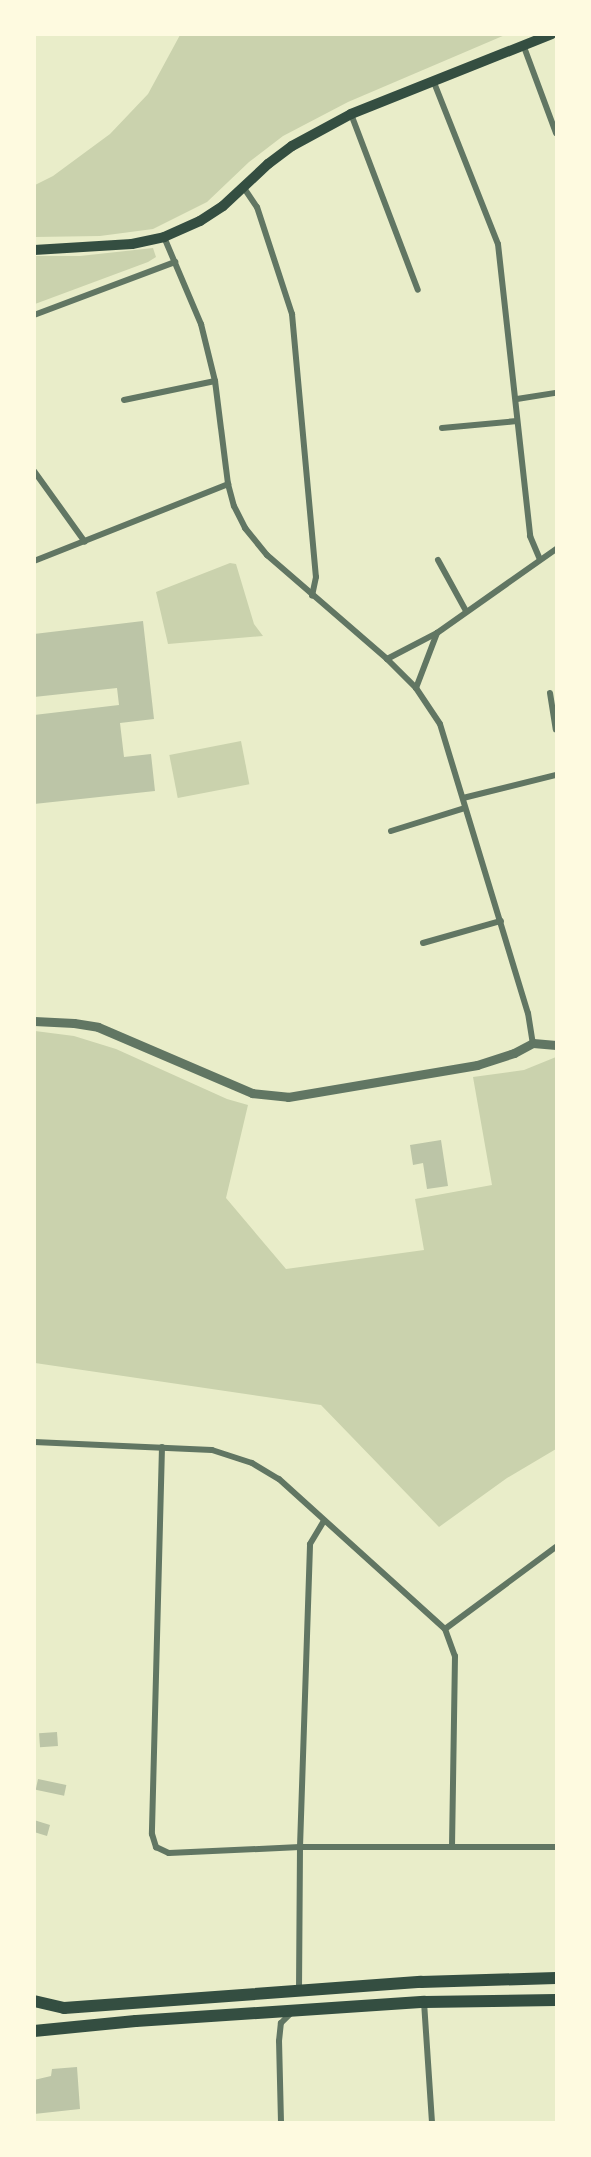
<!DOCTYPE html>
<style>
body{margin:0}
#map{position:relative;width:591px;height:2157px;overflow:hidden;background:#e9edc9;font-family:"IBM Plex Sans",sans-serif}
div>[style]{position:absolute}
.green>*{inset:0;background:#cad2ad;transform-origin:0 0}
.building>*{inset:0;background:#bcc5a7;transform-origin:0 0}
.minor>*{height:6px;margin:-3px;padding:0 3px;transform-origin:3px;border-radius:3px;background:#617663}
.tertiary>*{height:9px;margin:-4.5px;padding:0 4.5px;transform-origin:4.5px;border-radius:4.5px;background:#617663}
.secondary>*{height:10px;margin:-5px;padding:0 5px;transform-origin:5px;border-radius:5px;background:#344e41}
.trunk>*{height:12px;margin:-6px;padding:0 6px;transform-origin:6px;border-radius:6px;background:#344e41}
span{translate:-50% -50%;white-space:nowrap;text-align:center;line-height:1.15;-webkit-text-stroke:6px #fefae0;paint-order:stroke}
.frame{position:absolute;inset:0;border:36px solid #fefae0;pointer-events:none}
</style>
<div id="map">
<div class="green">
<div style="clip-path:polygon(180px 35px,180px 34px,505px 35px,348px 102px,283px 136px,249px 162px,207px 202px,153px 229px,100px 236px,35px 237px,35px 185px,53px 176px,110px 134px,148px 94px)"></div>
<div style="clip-path:polygon(153px 248px,156px 257px,148px 262px,35px 304px,35px 256px,80px 256px)"></div>
<div style="clip-path:polygon(230px 563px,236px 564px,254px 624px,263px 636px,168px 644px,156px 592px)"></div>
<div style="left:241px;top:741px;width:44px;height:73px;rotate:79deg"></div>
<div style="clip-path:polygon(35px 1031px,74px 1036px,116px 1049px,227px 1099px,248px 1105px,226px 1198px,286px 1269px,424px 1250px,415px 1199px,492px 1185px,473px 1077px,524px 1070px,556px 1057px,556px 1449px,507px 1478px,439px 1527px,321px 1405px,35px 1363px)"></div>
</div>
<div class="building">
<div style="clip-path:polygon(143px 621px,154px 719px,120px 723px,124px 757px,151px 754px,155px 791px,34px 804px,34px 715px,119px 705px,117px 688px,34px 697px,34px 634px)"></div>
<div style="clip-path:polygon(441px 1140px,448px 1186px,427px 1189px,423px 1163px,413px 1165px,410px 1145px)"></div>
<div style="left:57px;top:1732px;width:14px;height:18px;rotate:86deg"></div>
<div style="left:38px;top:1779px;width:29px;height:11px;rotate:12deg"></div>
<div style="clip-path:polygon(34px 1820px,50px 1825px,47px 1836px,34px 1832px)"></div>
<div style="clip-path:polygon(77px 2067px,80px 2109px,34px 2114px,34px 2080px,51px 2076px,52px 2069px)"></div>
</div>
<div class="minor">
<div style="left:524px;top:47px;width:92px;rotate:69.6deg"></div>
<div style="left:433px;top:80px;width:176px;rotate:68.4deg"></div>
<div style="left:498px;top:244px;width:294px;rotate:83.7deg"></div>
<div style="left:530px;top:536px;width:25px;rotate:67deg"></div>
<div style="left:351px;top:114px;width:188px;rotate:69.2deg"></div>
<div style="left:244px;top:188px;width:23px;rotate:56deg"></div>
<div style="left:257px;top:207px;width:113px;rotate:71.9deg"></div>
<div style="left:292px;top:314px;width:264px;rotate:84.8deg"></div>
<div style="left:316px;top:577px;width:19px;rotate:102deg"></div>
<div style="left:164px;top:237px;width:95px;rotate:67deg"></div>
<div style="left:201px;top:324px;width:59px;rotate:76.2deg"></div>
<div style="left:215px;top:381px;width:104px;rotate:82.8deg"></div>
<div style="left:228px;top:484px;width:23px;rotate:75deg"></div>
<div style="left:234px;top:506px;width:25px;rotate:63deg"></div>
<div style="left:245px;top:528px;width:35px;rotate:51deg"></div>
<div style="left:267px;top:555px;width:159px;rotate:40.9deg"></div>
<div style="left:387px;top:659px;width:41px;rotate:45deg"></div>
<div style="left:416px;top:688px;width:43px;rotate:56.3deg"></div>
<div style="left:440px;top:724px;width:302px;rotate:73.1deg"></div>
<div style="left:528px;top:1013px;width:30px;rotate:81deg"></div>
<div style="left:34px;top:315px;width:151px;rotate:-20.6deg"></div>
<div style="left:517px;top:399px;width:39px;rotate:-9deg"></div>
<div style="left:124px;top:400px;width:93px;rotate:-11.8deg"></div>
<div style="left:442px;top:428px;width:75px;rotate:-5.3deg"></div>
<div style="left:34px;top:471px;width:87px;rotate:54.3deg"></div>
<div style="left:438px;top:560px;width:58px;rotate:61.2deg"></div>
<div style="left:34px;top:561px;width:209px;rotate:-21.6deg"></div>
<div style="left:387px;top:659px;width:56px;rotate:-27.5deg"></div>
<div style="left:437px;top:633px;width:146px;rotate:-35.2deg"></div>
<div style="left:416px;top:688px;width:59px;rotate:-69.1deg"></div>
<div style="left:550px;top:693px;width:37px;rotate:81deg"></div>
<div style="left:463px;top:798px;width:96px;rotate:-13.9deg"></div>
<div style="left:391px;top:831px;width:77px;rotate:-17.3deg"></div>
<div style="left:423px;top:943px;width:81px;rotate:-15.8deg"></div>
<div style="left:34px;top:1442px;width:178px;rotate:2.6deg"></div>
<div style="left:212px;top:1450px;width:42px;rotate:18deg"></div>
<div style="left:252px;top:1463px;width:31px;rotate:31deg"></div>
<div style="left:279px;top:1479px;width:224px;rotate:42.1deg"></div>
<div style="left:445px;top:1629px;width:29px;rotate:70deg"></div>
<div style="left:455px;top:1656px;width:190px;rotate:90.9deg"></div>
<div style="left:162px;top:1447px;width:387px;rotate:91.5deg"></div>
<div style="left:152px;top:1834px;width:14px;rotate:73deg"></div>
<div style="left:156px;top:1847px;width:14px;rotate:25deg"></div>
<div style="left:169px;top:1853px;width:131px;rotate:-2.6deg"></div>
<div style="left:300px;top:1847px;width:256px"></div>
<div style="left:445px;top:1629px;width:138px;rotate:-36.5deg"></div>
<div style="left:299px;top:1990px;width:143px;rotate:-89.6deg"></div>
<div style="left:300px;top:1847px;width:303px;rotate:-88.1deg"></div>
<div style="left:310px;top:1544px;width:27px;rotate:-59deg"></div>
<div style="left:424px;top:2002px;width:120px;rotate:86.2deg"></div>
<div style="left:281px;top:2122px;width:81px;rotate:-91.4deg"></div>
<div style="left:279px;top:2041px;width:18px;rotate:-84deg"></div>
<div style="left:281px;top:2023px;width:14px;rotate:-45deg"></div>
</div>
<div class="tertiary">
<div style="left:34px;top:1021px;width:40px;rotate:2.9deg"></div>
<div style="left:74px;top:1023px;width:24px;rotate:9deg"></div>
<div style="left:98px;top:1027px;width:168px;rotate:23.2deg"></div>
<div style="left:252px;top:1093px;width:36px;rotate:6deg"></div>
<div style="left:288px;top:1097px;width:192px;rotate:-9.6deg"></div>
<div style="left:477px;top:1065px;width:39px;rotate:-18deg"></div>
<div style="left:514px;top:1053px;width:21px;rotate:-28deg"></div>
<div style="left:533px;top:1043px;width:23px;rotate:5deg"></div>
</div>
<div class="secondary">
<div style="left:34px;top:250px;width:98px;rotate:-3.5deg"></div>
<div style="left:132px;top:244px;width:33px;rotate:-12deg"></div>
<div style="left:164px;top:237px;width:39px;rotate:-24deg"></div>
<div style="left:200px;top:221px;width:27px;rotate:-33deg"></div>
<div style="left:223px;top:206px;width:62px;rotate:-43deg"></div>
<div style="left:268px;top:164px;width:30px;rotate:-37deg"></div>
<div style="left:292px;top:146px;width:67px;rotate:-28.5deg"></div>
<div style="left:351px;top:114px;width:216px;rotate:-21.7deg"></div>
</div>
<div class="trunk">
<div style="left:34px;top:2001px;width:31px;rotate:13deg"></div>
<div style="left:64px;top:2008px;width:358px;rotate:-4.2deg"></div>
<div style="left:421px;top:1982px;width:135px;rotate:-1.7deg"></div>
<div style="left:34px;top:2031px;width:102px;rotate:-5.6deg"></div>
<div style="left:136px;top:2021px;width:289px;rotate:-3.8deg"></div>
<div style="left:424px;top:2002px;width:132px;rotate:-0.9deg"></div>
</div>
<div class="frame"></div>
</div>
